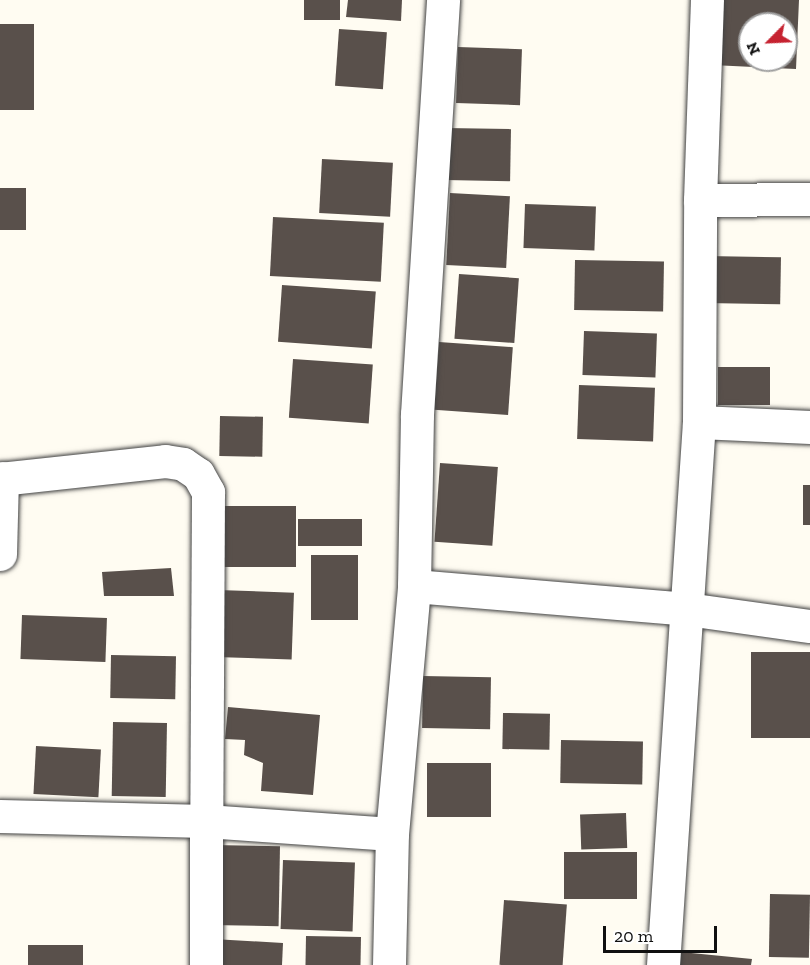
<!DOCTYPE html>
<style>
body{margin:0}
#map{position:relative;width:810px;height:965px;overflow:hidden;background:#fffcf2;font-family:"Zilla Slab",serif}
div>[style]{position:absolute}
.building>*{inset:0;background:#59504b;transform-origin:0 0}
.roads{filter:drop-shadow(0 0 2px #434343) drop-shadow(0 0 2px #434343)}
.minor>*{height:33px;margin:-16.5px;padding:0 16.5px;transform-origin:16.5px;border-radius:16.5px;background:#fff}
span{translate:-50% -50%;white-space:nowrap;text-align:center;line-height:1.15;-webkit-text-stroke:6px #fff;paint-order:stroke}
.north{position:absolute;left:738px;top:12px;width:60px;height:60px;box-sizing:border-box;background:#fff;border:2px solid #9f9f9f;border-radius:50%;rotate:246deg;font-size:16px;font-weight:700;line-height:24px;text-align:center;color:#101010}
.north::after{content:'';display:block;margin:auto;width:21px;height:27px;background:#c62230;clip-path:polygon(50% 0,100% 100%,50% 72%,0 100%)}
.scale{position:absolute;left:603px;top:926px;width:114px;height:27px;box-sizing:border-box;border:3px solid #101010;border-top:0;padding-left:8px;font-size:18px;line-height:21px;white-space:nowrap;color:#101010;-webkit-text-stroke:4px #fff;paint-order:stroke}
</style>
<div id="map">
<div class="building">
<div style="left:304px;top:0;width:36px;height:20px"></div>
<div style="clip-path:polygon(348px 0,402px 0,401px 21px,346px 17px)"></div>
<div style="clip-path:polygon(evenodd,715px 0,799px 0,796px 69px,712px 65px,715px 0,750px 24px,786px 24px,786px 60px,750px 60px,750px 24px)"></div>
<div style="left:0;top:24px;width:34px;height:86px"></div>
<div style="left:339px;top:29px;width:48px;height:57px;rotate:4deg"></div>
<div style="left:458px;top:47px;width:64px;height:56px;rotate:2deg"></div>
<div style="left:446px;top:128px;width:65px;height:52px;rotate:1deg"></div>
<div style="left:322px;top:159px;width:71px;height:54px;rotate:3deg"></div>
<div style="left:0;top:188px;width:26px;height:42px"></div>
<div style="left:450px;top:193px;width:60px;height:72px;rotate:3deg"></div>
<div style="left:525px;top:204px;width:71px;height:44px;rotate:2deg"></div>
<div style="left:273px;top:217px;width:111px;height:59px;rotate:3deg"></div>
<div style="left:706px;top:256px;width:75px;height:47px;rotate:1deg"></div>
<div style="left:575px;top:260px;width:89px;height:50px;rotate:1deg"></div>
<div style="left:459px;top:274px;width:60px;height:65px;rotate:4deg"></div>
<div style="left:282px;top:285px;width:94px;height:57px;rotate:4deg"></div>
<div style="left:584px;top:331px;width:73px;height:44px;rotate:2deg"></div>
<div style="left:439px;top:342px;width:74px;height:68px;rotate:4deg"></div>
<div style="left:293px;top:359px;width:80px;height:59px;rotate:4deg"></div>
<div style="left:718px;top:367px;width:52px;height:38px"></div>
<div style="left:579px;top:385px;width:76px;height:54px;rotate:2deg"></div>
<div style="left:220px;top:416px;width:43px;height:40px;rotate:1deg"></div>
<div style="left:440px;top:463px;width:58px;height:79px;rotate:4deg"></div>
<div style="left:803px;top:485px;width:7px;height:40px"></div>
<div style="left:220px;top:506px;width:76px;height:61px"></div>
<div style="left:298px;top:519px;width:64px;height:27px"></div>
<div style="left:311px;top:555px;width:47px;height:65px"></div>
<div style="clip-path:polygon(171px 568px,174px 596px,104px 596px,102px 572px)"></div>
<div style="left:218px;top:590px;width:76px;height:67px;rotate:2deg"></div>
<div style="left:22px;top:615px;width:85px;height:44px;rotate:2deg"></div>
<div style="left:810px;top:652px;width:86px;height:59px;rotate:90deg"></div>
<div style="left:111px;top:655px;width:65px;height:43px;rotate:1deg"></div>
<div style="left:423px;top:676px;width:68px;height:52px;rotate:1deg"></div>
<div style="clip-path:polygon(228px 707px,320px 715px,313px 795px,261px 791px,263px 763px,244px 755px,245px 740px,225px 739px)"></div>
<div style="left:503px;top:713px;width:47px;height:36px;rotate:1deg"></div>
<div style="left:113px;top:722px;width:54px;height:74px;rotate:1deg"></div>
<div style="left:561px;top:740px;width:82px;height:43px;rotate:1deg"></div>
<div style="left:36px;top:746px;width:65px;height:48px;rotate:3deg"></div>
<div style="left:427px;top:763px;width:64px;height:54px"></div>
<div style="left:626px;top:813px;width:35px;height:46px;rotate:88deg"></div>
<div style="left:212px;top:845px;width:68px;height:80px;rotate:1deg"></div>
<div style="left:564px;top:852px;width:73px;height:47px"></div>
<div style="left:283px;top:860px;width:72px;height:69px;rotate:2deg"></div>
<div style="left:770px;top:894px;width:40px;height:63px;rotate:1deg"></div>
<div style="left:504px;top:900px;width:63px;height:65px;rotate:4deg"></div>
<div style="left:306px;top:936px;width:55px;height:29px;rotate:1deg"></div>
<div style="clip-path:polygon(213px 939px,283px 943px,282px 965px,212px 965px)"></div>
<div style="left:83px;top:945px;width:20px;height:55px;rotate:90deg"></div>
<div style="clip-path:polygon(671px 951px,752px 959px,751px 965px,670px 965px)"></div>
</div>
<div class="roads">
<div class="minor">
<div style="left:700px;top:200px;width:110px;rotate:-0.5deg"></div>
<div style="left:699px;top:422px;width:111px;rotate:2.6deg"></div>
<div style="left:0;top:479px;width:166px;rotate:-6.2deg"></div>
<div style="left:165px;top:461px;width:18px;rotate:9deg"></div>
<div style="left:183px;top:464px;width:18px;rotate:34deg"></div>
<div style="left:198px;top:474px;width:21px;rotate:61deg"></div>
<div style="left:208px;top:492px;width:329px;rotate:90.3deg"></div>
<div style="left:206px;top:821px;width:186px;rotate:4deg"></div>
<div style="left:392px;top:834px;width:249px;rotate:-84.9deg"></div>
<div style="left:414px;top:586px;width:172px;rotate:-89deg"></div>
<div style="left:417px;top:414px;width:415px;rotate:-86.4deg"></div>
<div style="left:0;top:554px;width:76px;rotate:-88.5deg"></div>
<div style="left:414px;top:586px;width:274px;rotate:4.8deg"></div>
<div style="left:687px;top:609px;width:124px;rotate:7.9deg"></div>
<div style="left:0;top:816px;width:206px;rotate:1.4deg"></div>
<div style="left:206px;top:821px;width:144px;rotate:90deg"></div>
<div style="left:389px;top:965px;width:131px;rotate:-88.7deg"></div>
<div style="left:663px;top:965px;width:544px;rotate:-86.21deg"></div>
<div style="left:699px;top:422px;width:222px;rotate:-89.7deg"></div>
<div style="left:700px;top:200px;width:200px;rotate:-88deg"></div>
</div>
</div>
<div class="north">N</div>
<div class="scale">20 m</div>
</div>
